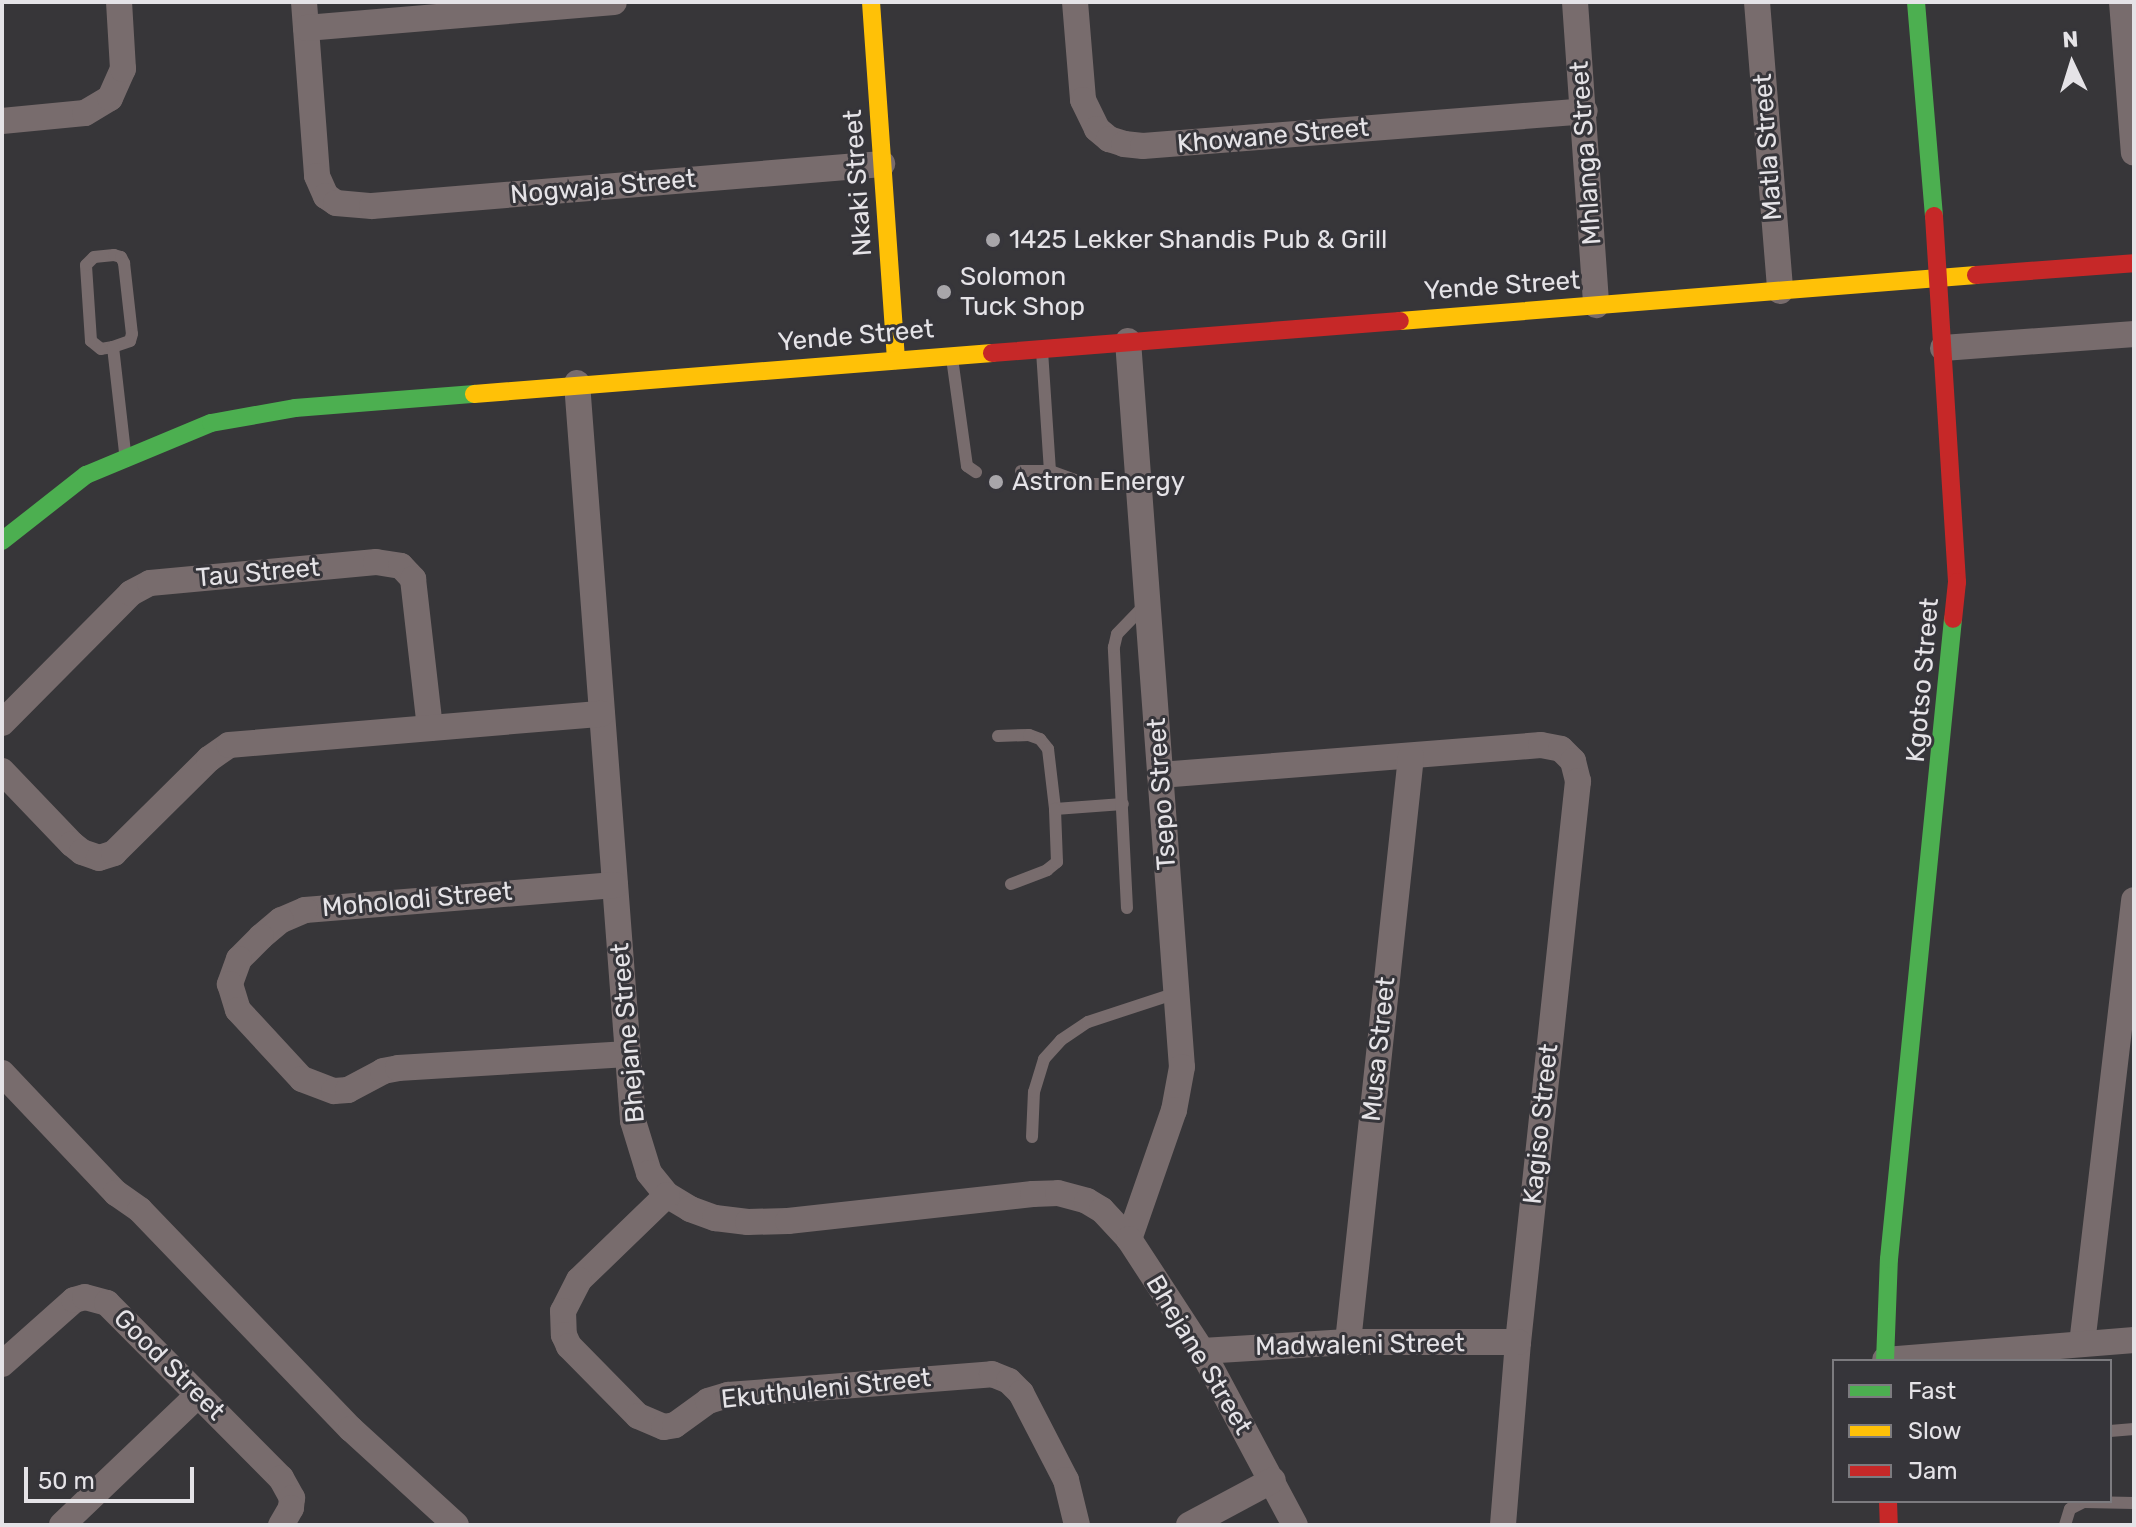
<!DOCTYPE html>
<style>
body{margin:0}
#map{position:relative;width:2136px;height:1527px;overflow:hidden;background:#373639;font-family:Rubik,sans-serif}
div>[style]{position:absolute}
.lane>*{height:12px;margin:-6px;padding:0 6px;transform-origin:6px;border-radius:6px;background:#786c6d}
.street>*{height:26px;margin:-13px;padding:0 13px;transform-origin:13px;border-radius:13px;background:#786c6d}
.fast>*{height:18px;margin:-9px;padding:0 9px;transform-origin:9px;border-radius:9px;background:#4caf50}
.slow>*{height:18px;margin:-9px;padding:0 9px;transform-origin:9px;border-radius:9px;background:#ffc107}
.jam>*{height:18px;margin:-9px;padding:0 9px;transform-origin:9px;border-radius:9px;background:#c62828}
.dots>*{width:22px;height:22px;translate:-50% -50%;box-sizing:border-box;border:4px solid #36353a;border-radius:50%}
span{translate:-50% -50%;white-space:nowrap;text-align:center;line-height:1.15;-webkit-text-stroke:6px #36353a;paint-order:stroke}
.street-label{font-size:26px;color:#e5e3e7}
.poi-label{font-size:26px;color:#e5e3e7}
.left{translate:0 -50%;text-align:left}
.frame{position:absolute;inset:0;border:4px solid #e5e3e7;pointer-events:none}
.legend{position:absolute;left:1832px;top:1359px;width:280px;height:144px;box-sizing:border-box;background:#36353a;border:2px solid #7c7b7f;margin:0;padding:10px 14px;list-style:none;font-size:24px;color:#e5e3e7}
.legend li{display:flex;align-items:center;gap:16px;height:40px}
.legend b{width:40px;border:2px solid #7c7b7f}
.north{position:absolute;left:2032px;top:24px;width:80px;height:80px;-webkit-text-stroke:6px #36353a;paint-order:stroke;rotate:356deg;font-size:22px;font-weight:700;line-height:32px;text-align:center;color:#e5e3e7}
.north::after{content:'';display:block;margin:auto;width:28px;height:36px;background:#e5e3e7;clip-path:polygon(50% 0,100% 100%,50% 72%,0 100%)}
.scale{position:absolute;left:24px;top:1467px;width:170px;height:36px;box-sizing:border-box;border:4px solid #e5e3e7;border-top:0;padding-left:10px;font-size:24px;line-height:28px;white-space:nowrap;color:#e5e3e7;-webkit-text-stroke:6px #36353a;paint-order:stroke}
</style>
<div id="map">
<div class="lane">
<div style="left:113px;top:347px;width:12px;rotate:171deg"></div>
<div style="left:101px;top:349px;width:13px;rotate:-141deg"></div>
<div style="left:91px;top:341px;width:76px;rotate:-93.8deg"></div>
<div style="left:86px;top:265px;width:11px;rotate:-45deg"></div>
<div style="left:94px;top:257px;width:20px;rotate:-6deg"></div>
<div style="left:114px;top:255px;width:7px;rotate:16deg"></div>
<div style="left:121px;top:257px;width:7px;rotate:63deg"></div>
<div style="left:124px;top:263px;width:71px;rotate:83.6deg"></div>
<div style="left:132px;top:334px;width:7px;rotate:106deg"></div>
<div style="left:130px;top:341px;width:18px;rotate:161deg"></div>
<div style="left:113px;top:347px;width:107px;rotate:83.5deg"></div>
<div style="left:1042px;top:351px;width:120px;rotate:86.2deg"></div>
<div style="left:952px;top:358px;width:109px;rotate:82.1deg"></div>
<div style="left:967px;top:466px;width:11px;rotate:34deg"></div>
<div style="left:1021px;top:471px;width:29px"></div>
<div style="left:1050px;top:471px;width:38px;rotate:20deg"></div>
<div style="left:1086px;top:484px;width:53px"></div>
<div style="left:998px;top:736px;width:31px;rotate:-2deg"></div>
<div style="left:1029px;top:735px;width:12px;rotate:20deg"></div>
<div style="left:1040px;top:739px;width:13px;rotate:51deg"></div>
<div style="left:1048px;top:749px;width:60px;rotate:83.3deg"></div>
<div style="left:1055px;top:809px;width:68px;rotate:-4.2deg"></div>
<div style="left:1011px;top:884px;width:39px;rotate:-21deg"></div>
<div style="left:1047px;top:870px;width:13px;rotate:-39deg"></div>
<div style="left:1057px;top:862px;width:53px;rotate:-92.2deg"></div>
<div style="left:1127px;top:908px;width:261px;rotate:-92.9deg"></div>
<div style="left:1114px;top:647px;width:13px;rotate:-77deg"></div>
<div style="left:1117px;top:634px;width:40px;rotate:-46deg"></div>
<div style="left:1032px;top:1137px;width:45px;rotate:-87.5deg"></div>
<div style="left:1034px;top:1092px;width:34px;rotate:-73deg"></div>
<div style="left:1044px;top:1059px;width:25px;rotate:-48deg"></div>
<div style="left:1061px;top:1040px;width:32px;rotate:-34deg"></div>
<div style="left:1088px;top:1022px;width:93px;rotate:-18.2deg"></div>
<div style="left:2110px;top:1431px;width:24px;rotate:-5deg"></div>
<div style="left:2065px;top:1525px;width:17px;rotate:-73deg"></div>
<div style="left:2070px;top:1509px;width:16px;rotate:-27deg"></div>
<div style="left:2084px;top:1502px;width:50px;rotate:1.1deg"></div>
</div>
<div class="street">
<div style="left:304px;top:2px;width:174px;rotate:85.7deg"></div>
<div style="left:317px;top:176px;width:22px;rotate:66deg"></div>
<div style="left:326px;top:196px;width:12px;rotate:35deg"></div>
<div style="left:336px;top:203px;width:36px;rotate:5deg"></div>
<div style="left:372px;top:206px;width:512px;rotate:-4.71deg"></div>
<div style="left:1075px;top:2px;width:98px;rotate:85.3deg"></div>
<div style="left:1083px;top:100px;width:32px;rotate:64deg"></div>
<div style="left:1097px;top:129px;width:16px;rotate:40deg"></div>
<div style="left:1109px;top:139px;width:16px;rotate:18deg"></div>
<div style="left:1124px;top:144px;width:19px;rotate:6deg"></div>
<div style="left:1143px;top:146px;width:443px;rotate:-4.5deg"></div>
<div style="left:1575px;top:2px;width:304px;rotate:86deg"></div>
<div style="left:1757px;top:2px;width:290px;rotate:85.4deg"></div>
<div style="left:2122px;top:2px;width:151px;rotate:85.5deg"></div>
<div style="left:306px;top:28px;width:309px;rotate:-4.8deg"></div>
<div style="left:2px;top:121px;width:83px;rotate:-5.5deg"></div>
<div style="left:85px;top:113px;width:29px;rotate:-31deg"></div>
<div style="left:110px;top:98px;width:32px;rotate:-66deg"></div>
<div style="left:123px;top:69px;width:67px;rotate:-93.4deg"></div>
<div style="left:1128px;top:341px;width:728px;rotate:85.75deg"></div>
<div style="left:1182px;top:1067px;width:44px;rotate:100.5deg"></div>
<div style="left:1174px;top:1110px;width:137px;rotate:109.2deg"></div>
<div style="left:1943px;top:348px;width:192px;rotate:-4.2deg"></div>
<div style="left:577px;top:383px;width:740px;rotate:85.66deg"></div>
<div style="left:633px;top:1121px;width:54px;rotate:72.9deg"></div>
<div style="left:649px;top:1173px;width:28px;rotate:51deg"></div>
<div style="left:667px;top:1195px;width:27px;rotate:31deg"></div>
<div style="left:690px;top:1209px;width:27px;rotate:20deg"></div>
<div style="left:715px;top:1218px;width:33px;rotate:7deg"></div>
<div style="left:748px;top:1222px;width:40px;rotate:-1.4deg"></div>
<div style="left:788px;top:1221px;width:246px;rotate:-6.3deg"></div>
<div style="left:1033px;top:1194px;width:25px;rotate:-2deg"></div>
<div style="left:1058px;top:1193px;width:30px;rotate:15deg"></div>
<div style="left:1087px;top:1201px;width:17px;rotate:31deg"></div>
<div style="left:1102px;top:1210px;width:40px;rotate:47deg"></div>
<div style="left:1129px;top:1239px;width:134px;rotate:56.9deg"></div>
<div style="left:1202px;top:1351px;width:197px;rotate:61.9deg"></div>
<div style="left:2px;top:723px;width:183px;rotate:-45.2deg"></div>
<div style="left:131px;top:593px;width:21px;rotate:-28deg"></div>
<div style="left:150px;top:583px;width:227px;rotate:-5.3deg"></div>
<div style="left:376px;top:562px;width:25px;rotate:9deg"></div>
<div style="left:401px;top:566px;width:18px;rotate:47deg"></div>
<div style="left:413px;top:579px;width:150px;rotate:83.5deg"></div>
<div style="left:2px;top:771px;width:101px;rotate:46.2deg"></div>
<div style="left:72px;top:844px;width:13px;rotate:39deg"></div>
<div style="left:82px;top:852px;width:18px;rotate:19deg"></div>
<div style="left:99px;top:858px;width:16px;rotate:-18deg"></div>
<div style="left:114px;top:853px;width:134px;rotate:-44.7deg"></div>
<div style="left:209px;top:759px;width:24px;rotate:-35deg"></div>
<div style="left:229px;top:745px;width:374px;rotate:-4.8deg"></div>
<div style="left:1160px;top:775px;width:382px;rotate:-4.5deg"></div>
<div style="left:1541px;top:745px;width:20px;rotate:11deg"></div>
<div style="left:1561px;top:749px;width:17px;rotate:45deg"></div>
<div style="left:1573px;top:761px;width:21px;rotate:76deg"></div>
<div style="left:1578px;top:781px;width:564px;rotate:96.1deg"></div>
<div style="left:1518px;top:1342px;width:184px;rotate:94.7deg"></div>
<div style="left:615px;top:885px;width:311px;rotate:175.4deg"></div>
<div style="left:305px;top:910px;width:26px;rotate:157deg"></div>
<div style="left:281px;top:920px;width:26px;rotate:140deg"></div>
<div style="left:261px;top:937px;width:31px;rotate:135deg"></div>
<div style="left:239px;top:959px;width:27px;rotate:110deg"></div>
<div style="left:230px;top:984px;width:27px;rotate:73deg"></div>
<div style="left:238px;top:1010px;width:94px;rotate:47.2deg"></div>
<div style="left:302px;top:1079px;width:34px;rotate:21deg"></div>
<div style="left:334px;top:1091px;width:14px;rotate:-4deg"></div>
<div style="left:348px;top:1090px;width:40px;rotate:-28deg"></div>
<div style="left:383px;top:1071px;width:15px;rotate:-11deg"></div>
<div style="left:398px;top:1068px;width:230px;rotate:-3.5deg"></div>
<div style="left:2px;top:1073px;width:166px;rotate:46.5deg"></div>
<div style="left:116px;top:1193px;width:29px;rotate:35deg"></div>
<div style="left:140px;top:1210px;width:304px;rotate:46.1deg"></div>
<div style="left:351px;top:1429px;width:142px;rotate:42.4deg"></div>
<div style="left:667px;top:1195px;width:122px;rotate:136deg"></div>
<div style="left:579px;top:1280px;width:35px;rotate:117deg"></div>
<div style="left:563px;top:1311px;width:24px;rotate:88deg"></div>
<div style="left:564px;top:1335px;width:12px;rotate:66deg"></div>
<div style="left:569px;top:1346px;width:98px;rotate:45.4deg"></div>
<div style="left:638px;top:1416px;width:28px;rotate:23deg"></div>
<div style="left:664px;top:1427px;width:11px;rotate:-10deg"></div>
<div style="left:675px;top:1425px;width:41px;rotate:-36deg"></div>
<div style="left:708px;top:1401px;width:21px;rotate:-17deg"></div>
<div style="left:728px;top:1395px;width:265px;rotate:-4.5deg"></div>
<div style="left:992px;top:1374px;width:18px;rotate:22deg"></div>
<div style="left:1009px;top:1381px;width:17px;rotate:45deg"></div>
<div style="left:1021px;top:1393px;width:98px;rotate:62.7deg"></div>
<div style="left:1066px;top:1480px;width:46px;rotate:76.3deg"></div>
<div style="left:1348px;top:1342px;width:589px;rotate:-83.86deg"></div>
<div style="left:2082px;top:1344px;width:447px;rotate:-83.3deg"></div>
<div style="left:1202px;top:1351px;width:146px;rotate:-3.5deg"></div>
<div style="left:1348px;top:1342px;width:170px"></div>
<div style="left:1885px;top:1360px;width:250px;rotate:-4.6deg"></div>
<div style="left:2px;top:1364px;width:96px;rotate:-41.6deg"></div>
<div style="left:74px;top:1300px;width:11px;rotate:-15deg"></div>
<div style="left:85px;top:1297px;width:23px;rotate:15deg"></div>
<div style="left:107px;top:1303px;width:247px;rotate:45.2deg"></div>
<div style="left:281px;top:1478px;width:23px;rotate:61deg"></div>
<div style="left:292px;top:1498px;width:10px;rotate:96deg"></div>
<div style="left:291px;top:1508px;width:20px;rotate:120deg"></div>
<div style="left:62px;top:1525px;width:188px;rotate:-43.7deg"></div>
<div style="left:1189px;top:1525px;width:95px;rotate:-28.2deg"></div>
</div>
<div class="fast">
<div style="left:1916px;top:2px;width:215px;rotate:85.2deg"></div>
<div style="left:2px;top:541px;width:107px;rotate:-38.2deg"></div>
<div style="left:86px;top:475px;width:135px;rotate:-22.6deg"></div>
<div style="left:211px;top:423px;width:85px;rotate:-10.1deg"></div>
<div style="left:295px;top:408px;width:180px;rotate:-4.5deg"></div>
<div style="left:1885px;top:1361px;width:102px;rotate:-87.8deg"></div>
<div style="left:1889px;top:1259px;width:643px;rotate:-84.29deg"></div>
</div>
<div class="slow">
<div style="left:871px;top:2px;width:359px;rotate:86deg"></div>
<div style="left:1400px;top:321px;width:578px;rotate:-4.57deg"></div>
<div style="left:474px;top:394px;width:520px;rotate:-4.53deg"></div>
</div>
<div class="jam">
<div style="left:1934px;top:216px;width:367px;rotate:86.4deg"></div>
<div style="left:1957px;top:582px;width:37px;rotate:96deg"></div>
<div style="left:1976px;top:275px;width:158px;rotate:-4.3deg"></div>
<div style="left:992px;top:353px;width:409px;rotate:-4.5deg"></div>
<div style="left:1888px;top:1501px;width:24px;rotate:88deg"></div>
</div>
<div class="dots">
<div style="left:993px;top:240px;background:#a8a6aa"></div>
<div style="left:944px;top:292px;background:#a8a6aa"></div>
<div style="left:996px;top:482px;background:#a8a6aa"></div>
</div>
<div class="street-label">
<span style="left:1273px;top:136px;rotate:-5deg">Khowane Street</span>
<span style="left:1768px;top:147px;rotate:-94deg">Matla Street</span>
<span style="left:1586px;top:153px;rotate:-94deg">Mhlanga Street</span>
<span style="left:858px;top:183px;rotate:-94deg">Nkaki Street</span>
<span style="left:603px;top:187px;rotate:-5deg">Nogwaja Street</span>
<span style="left:1502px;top:286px;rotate:-4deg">Yende Street</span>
<span style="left:856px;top:336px;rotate:-5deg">Yende Street</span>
<span style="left:258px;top:573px;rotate:-5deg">Tau Street</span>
<span style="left:1923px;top:680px;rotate:-85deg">Kgotso Street</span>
<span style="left:1162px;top:794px;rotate:-94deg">Tsepo Street</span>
<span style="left:417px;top:900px;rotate:-5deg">Moholodi Street</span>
<span style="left:628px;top:1033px;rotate:-95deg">Bhejane Street</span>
<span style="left:1379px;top:1049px;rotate:-84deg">Musa Street</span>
<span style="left:1541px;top:1124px;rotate:-84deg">Kagiso Street</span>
<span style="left:1360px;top:1345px;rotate:-1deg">Madwaleni Street</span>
<span style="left:1199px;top:1355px;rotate:59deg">Bhejane Street</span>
<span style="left:169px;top:1365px;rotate:45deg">Good Street</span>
<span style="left:826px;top:1389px;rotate:-6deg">Ekuthuleni Street</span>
</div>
<div class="poi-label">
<span class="left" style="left:1009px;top:240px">1425 Lekker Shandis Pub &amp; Grill</span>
<span class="left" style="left:960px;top:292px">Solomon<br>Tuck Shop</span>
<span class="left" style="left:1012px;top:482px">Astron Energy</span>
</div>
<div class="frame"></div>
<ul class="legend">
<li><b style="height:10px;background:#4caf50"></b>Fast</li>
<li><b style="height:10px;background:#ffc107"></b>Slow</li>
<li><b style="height:10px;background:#c62828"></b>Jam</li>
</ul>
<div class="north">N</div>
<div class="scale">50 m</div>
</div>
